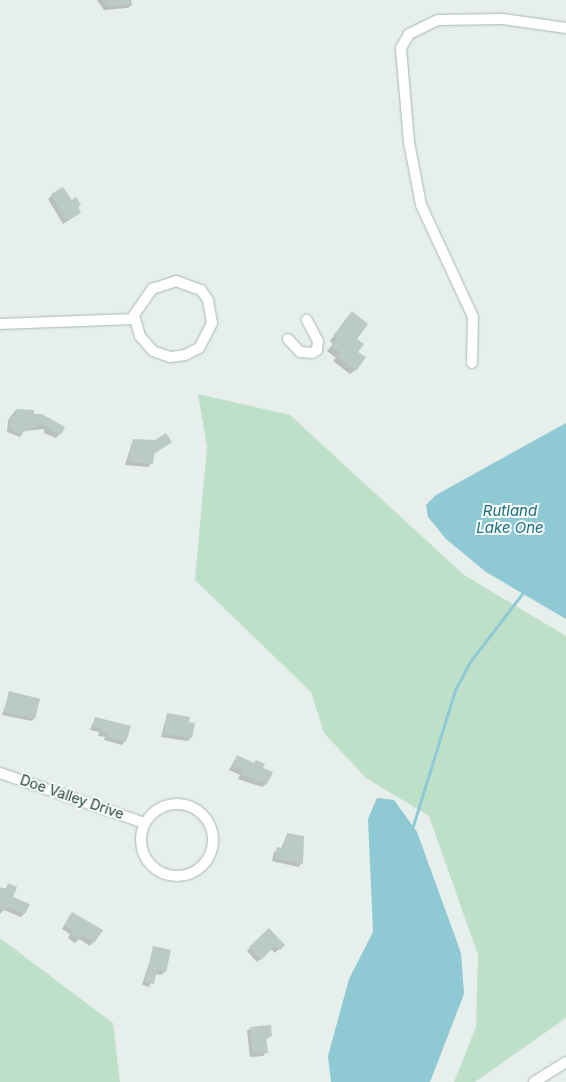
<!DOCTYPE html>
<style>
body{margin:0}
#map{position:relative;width:566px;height:1082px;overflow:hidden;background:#e6efeb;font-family:Inter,sans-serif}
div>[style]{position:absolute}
.green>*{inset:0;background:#bfe0c8}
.water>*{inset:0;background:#8ec9d4}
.shadow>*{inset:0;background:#0003}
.stream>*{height:2.5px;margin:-1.25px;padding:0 1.25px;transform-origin:1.25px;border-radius:1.25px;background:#8ec9d4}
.building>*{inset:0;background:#bbcac4;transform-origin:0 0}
.roads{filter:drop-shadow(0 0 1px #a8b8b2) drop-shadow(0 0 1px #a8b8b2)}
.minor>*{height:10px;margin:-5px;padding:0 5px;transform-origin:5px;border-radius:5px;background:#fff}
.minor>.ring{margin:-5px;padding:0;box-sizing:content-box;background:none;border:10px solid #fff;border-radius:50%}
span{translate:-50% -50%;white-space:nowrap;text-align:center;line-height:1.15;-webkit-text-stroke:4px #f7fbf9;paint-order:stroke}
.street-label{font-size:14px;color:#24423a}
.water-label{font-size:15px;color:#1c6f80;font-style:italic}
</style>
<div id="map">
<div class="green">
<div style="clip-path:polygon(198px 394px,290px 415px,464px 575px,566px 636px,566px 1018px,475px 1082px,454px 1082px,476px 1027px,478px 955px,429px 816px,366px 778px,324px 733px,311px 692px,195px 580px,207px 447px)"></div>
<div style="clip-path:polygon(0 938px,113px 1023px,120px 1082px,0 1082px)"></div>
</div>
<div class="water">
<div style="clip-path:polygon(566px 423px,566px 619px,486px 572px,446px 539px,428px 517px,426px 505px,436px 495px)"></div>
<div style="clip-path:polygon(377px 798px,394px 800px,417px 832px,461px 953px,464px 994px,430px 1082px,331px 1082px,328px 1056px,349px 979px,373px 932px,368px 819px)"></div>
</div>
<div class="shadow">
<div style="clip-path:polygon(97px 0,131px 0,132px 5px,128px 8px,104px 10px)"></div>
<div style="clip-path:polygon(52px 195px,71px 202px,76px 199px,80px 212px,63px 224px,48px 199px)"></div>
<div style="clip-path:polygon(347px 318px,357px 352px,355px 370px,350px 374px,333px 361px,336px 358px,327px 351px,333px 344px,330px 341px)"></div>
<div style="clip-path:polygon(16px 410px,33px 415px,64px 428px,56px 438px,44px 433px,44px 429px,24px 431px,20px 437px,7px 432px,8px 420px)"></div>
<div style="clip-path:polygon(133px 440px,153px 455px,149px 467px,125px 465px)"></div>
<div style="clip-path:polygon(10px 693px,35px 717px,32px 721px,2px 715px)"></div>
<div style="clip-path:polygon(167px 715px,187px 723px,191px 737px,188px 741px,161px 737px)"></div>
<div style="clip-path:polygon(95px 718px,125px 741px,122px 745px,104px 740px,105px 737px,98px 736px,99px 732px,90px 730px)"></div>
<div style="clip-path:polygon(237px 756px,261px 768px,266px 784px,262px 787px,238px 779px,240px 775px,229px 770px)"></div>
<div style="clip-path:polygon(287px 834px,301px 864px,298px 867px,272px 861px,274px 852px,281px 849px)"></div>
<div style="clip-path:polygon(8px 885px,11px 898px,24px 914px,21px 917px,4px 910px,0 914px,0 888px,4px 890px)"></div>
<div style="clip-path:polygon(69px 917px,93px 942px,90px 946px,79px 939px,75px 943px,68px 938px,70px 934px,62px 929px)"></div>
<div style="clip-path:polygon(269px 930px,283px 945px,275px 953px,271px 949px,257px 962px,247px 951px)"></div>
<div style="clip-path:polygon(154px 948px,169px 951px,165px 972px,161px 975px,155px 974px,149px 987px,142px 985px)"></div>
<div style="clip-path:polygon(251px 1028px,271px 1036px,265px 1040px,266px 1052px,263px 1056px,250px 1057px,247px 1031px)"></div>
</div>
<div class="stream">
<div style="left:413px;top:826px;width:142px;rotate:-72.8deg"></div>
<div style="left:455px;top:690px;width:32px;rotate:-62deg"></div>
<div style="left:470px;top:662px;width:86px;rotate:-52.6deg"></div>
</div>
<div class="building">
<div style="clip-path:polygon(101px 0,130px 0,130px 5px,108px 7px)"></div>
<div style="clip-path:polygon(63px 187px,72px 200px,76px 197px,81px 205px,78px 207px,81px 213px,66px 222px,51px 194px)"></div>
<div style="clip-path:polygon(352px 311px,368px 324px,357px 339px,364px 344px,358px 352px,366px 357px,356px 371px,337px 356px,340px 352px,331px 346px,337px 338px,333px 336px)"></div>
<div style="clip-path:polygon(16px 409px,34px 410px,34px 414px,42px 414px,65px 427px,61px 435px,47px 429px,47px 426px,36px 426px,19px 434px,10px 428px,11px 415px,16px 416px)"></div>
<div style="clip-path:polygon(166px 433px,172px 442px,154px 454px,153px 464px,128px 462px,133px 439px,155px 440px)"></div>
<div style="left:9px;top:691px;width:32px;height:21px;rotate:14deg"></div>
<div style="clip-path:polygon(167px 713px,190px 717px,189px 722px,195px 723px,192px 738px,164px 734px)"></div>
<div style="clip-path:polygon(95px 717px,131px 726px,126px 742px,107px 737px,107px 734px,101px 732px,102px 729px,92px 727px)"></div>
<div style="clip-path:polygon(237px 755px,254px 763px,256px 760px,265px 764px,263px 768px,273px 772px,267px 784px,241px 775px,243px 771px,232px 766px)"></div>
<div style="clip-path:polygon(287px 833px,304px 836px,303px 864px,275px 858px,277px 847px,283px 848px)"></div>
<div style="clip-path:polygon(8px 883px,17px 887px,13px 897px,30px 904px,25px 914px,7px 907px,5px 911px,0 909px,0 887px,6px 889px)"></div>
<div style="clip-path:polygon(72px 912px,103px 930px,94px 943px,82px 935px,79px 940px,70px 934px,73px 930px,64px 925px)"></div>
<div style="clip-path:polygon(269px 928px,285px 945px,280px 950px,275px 946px,261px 960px,249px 947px)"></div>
<div style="clip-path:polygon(153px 946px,171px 950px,166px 972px,157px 970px,154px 984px,145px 982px)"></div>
<div style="clip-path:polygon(271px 1025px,272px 1036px,266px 1037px,268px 1053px,253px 1054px,250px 1027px)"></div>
</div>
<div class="roads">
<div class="minor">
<div style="left:176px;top:281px;width:27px;rotate:20deg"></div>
<div style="left:201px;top:290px;width:12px;rotate:55deg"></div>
<div style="left:208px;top:300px;width:23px;rotate:80deg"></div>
<div style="left:212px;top:323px;width:28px;rotate:117deg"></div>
<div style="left:199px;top:348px;width:16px;rotate:153deg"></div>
<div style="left:185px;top:355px;width:15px;rotate:172deg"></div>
<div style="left:170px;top:357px;width:18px;rotate:-161deg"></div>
<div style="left:153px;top:351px;width:20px;rotate:-131deg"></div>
<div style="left:140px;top:336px;width:22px;rotate:-106deg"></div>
<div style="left:134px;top:315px;width:32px;rotate:-55deg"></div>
<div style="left:152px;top:289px;width:25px;rotate:-18deg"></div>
<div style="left:0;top:324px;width:134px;rotate:-2.1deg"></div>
<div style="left:288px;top:339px;width:18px;rotate:47deg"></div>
<div style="left:300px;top:352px;width:12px;rotate:5deg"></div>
<div style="left:312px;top:353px;width:6px;rotate:-31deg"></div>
<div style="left:317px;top:350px;width:9px;rotate:-84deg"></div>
<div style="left:318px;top:341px;width:24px;rotate:-118deg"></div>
<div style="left:472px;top:363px;width:46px;rotate:-88.8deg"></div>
<div style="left:473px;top:317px;width:123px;rotate:-114.9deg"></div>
<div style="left:421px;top:205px;width:64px;rotate:-100.8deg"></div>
<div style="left:409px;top:142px;width:94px;rotate:-94.9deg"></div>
<div style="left:401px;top:48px;width:16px;rotate:-60deg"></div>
<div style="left:409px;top:34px;width:32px;rotate:-26deg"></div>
<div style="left:438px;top:20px;width:64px;rotate:-0.9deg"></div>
<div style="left:502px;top:19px;width:65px;rotate:8deg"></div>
<div style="left:0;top:773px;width:152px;rotate:19.1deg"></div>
<div class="ring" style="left:141px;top:804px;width:62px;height:62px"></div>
<div style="left:534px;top:1082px;width:38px;rotate:-32deg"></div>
</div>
</div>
<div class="street-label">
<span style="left:72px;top:797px;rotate:19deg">Doe Valley Drive</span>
</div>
<div class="water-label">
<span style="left:510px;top:519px">Rutland<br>Lake One</span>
</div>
</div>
